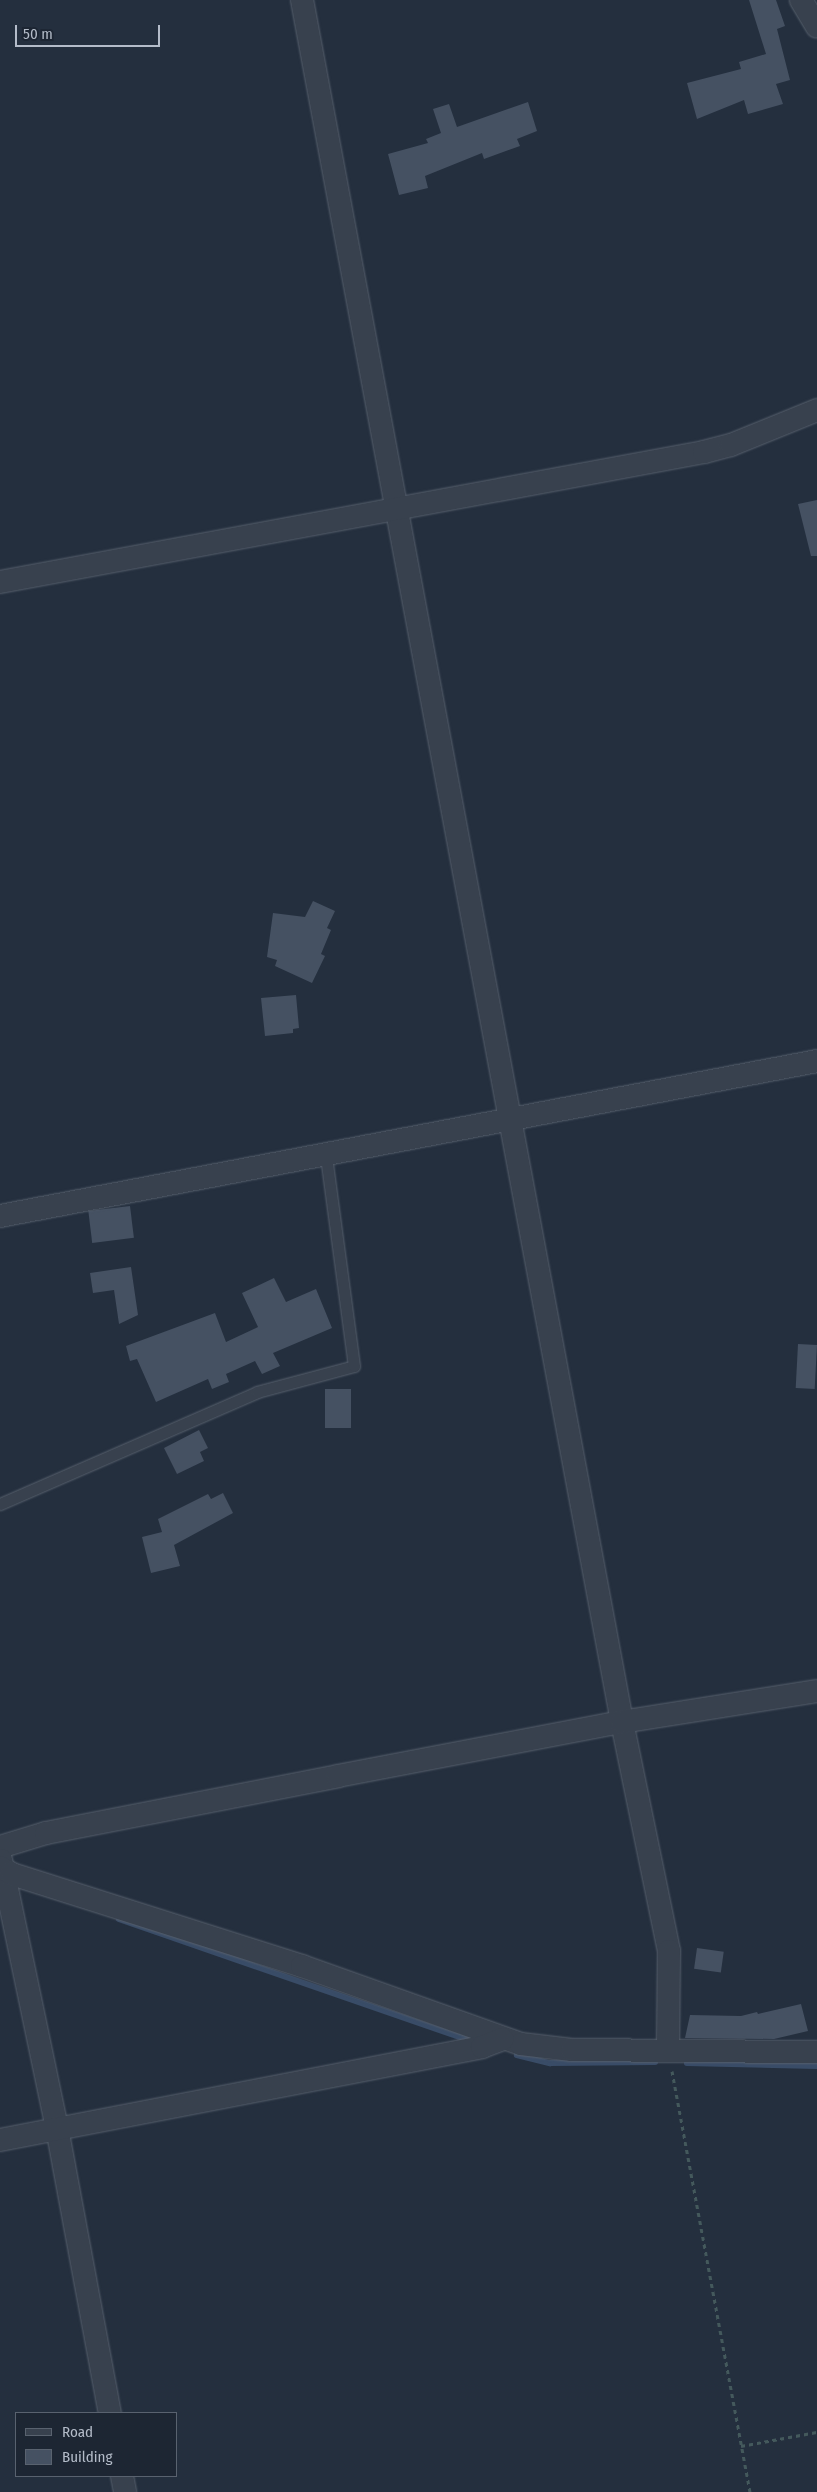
<!DOCTYPE html>
<style>
body{margin:0}
#map{position:relative;width:817px;height:2492px;overflow:hidden;background:#242f3e;font-family:"Fira Sans Condensed",sans-serif}
div>[style]{position:absolute}
.stream>*{height:5.5px;margin:-2.75px;padding:0 2.75px;transform-origin:2.75px;border-radius:2.75px;background:#394c67}
.building>*{inset:0;background:#455162;transform-origin:0 0}
.path>*{height:3px;margin-top:-1.5px;transform-origin:0;background:repeating-linear-gradient(90deg,#44595c 0 4px,transparent 0 8px)}
.roads{filter:drop-shadow(0 0 1px #565f6c) drop-shadow(0 0 1px #565f6c)}
.service>*{height:11px;margin:-5.5px;padding:0 5.5px;transform-origin:5.5px;border-radius:5.5px;background:#38414e}
.minor>*{height:22px;margin:-11px;padding:0 11px;transform-origin:11px;border-radius:11px;background:#38414e}
span{translate:-50% -50%;white-space:nowrap;text-align:center;line-height:1.15;-webkit-text-stroke:4px #1d2633;paint-order:stroke}
.legend{position:absolute;left:15px;top:2412px;width:162px;height:65px;box-sizing:border-box;background:#1d2633;border:1px solid #59626f;margin:0;padding:6px 9px;list-style:none;font-size:15px;color:#b4bcc9}
.legend li{display:flex;align-items:center;gap:10px;height:25px}
.legend b{width:25px;border:1px solid #59626f}
.scale{position:absolute;left:15px;top:25px;width:145px;height:22px;box-sizing:border-box;border:2px solid #b4bcc9;border-top:0;padding-left:6px;font-size:15px;line-height:18px;white-space:nowrap;color:#b4bcc9;-webkit-text-stroke:4px #1d2633;paint-order:stroke}
</style>
<div id="map">
<div class="stream">
<div style="left:119px;top:1919px;width:373px;rotate:19.1deg"></div>
<div style="left:517px;top:2055px;width:34px;rotate:14deg"></div>
<div style="left:550px;top:2063px;width:105px;rotate:-0.5deg"></div>
<div style="left:687px;top:2063px;width:130px;rotate:1.3deg"></div>
</div>
<div class="building">
<div style="clip-path:polygon(749px 0,776px 0,785px 26px,777px 29px,790px 80px,776px 84px,783px 104px,748px 114px,744px 100px,697px 119px,687px 83px,741px 69px,739px 62px,766px 54px)"></div>
<div style="clip-path:polygon(528px 102px,537px 131px,517px 139px,520px 146px,484px 159px,482px 153px,425px 176px,428px 188px,399px 195px,388px 154px,428px 143px,426px 139px,441px 133px,433px 109px,449px 104px,457px 127px)"></div>
<div style="clip-path:polygon(817px 500px,817px 556px,811px 556px,798px 504px)"></div>
<div style="clip-path:polygon(313px 901px,335px 911px,327px 928px,331px 930px,321px 954px,325px 956px,312px 983px,275px 966px,277px 960px,267px 957px,273px 913px,305px 917px)"></div>
<div style="clip-path:polygon(296px 995px,299px 1028px,293px 1029px,293px 1033px,265px 1036px,261px 998px)"></div>
<div style="left:130px;top:1206px;width:32px;height:42px;rotate:83deg"></div>
<div style="clip-path:polygon(131px 1267px,138px 1315px,119px 1324px,114px 1290px,93px 1293px,90px 1273px)"></div>
<div style="clip-path:polygon(274px 1278px,286px 1302px,316px 1289px,332px 1328px,273px 1353px,280px 1366px,262px 1374px,255px 1361px,226px 1374px,229px 1382px,212px 1389px,208px 1379px,156px 1402px,137px 1359px,130px 1361px,126px 1346px,215px 1313px,226px 1342px,258px 1327px,242px 1293px)"></div>
<div style="left:798px;top:1344px;width:19px;height:44px;rotate:3deg"></div>
<div style="left:325px;top:1389px;width:26px;height:39px"></div>
<div style="clip-path:polygon(199px 1430px,208px 1448px,200px 1452px,204px 1461px,177px 1474px,164px 1448px)"></div>
<div style="clip-path:polygon(223px 1493px,233px 1513px,174px 1545px,180px 1566px,151px 1573px,142px 1537px,162px 1532px,158px 1519px,208px 1494px,211px 1499px)"></div>
<div style="left:697px;top:1948px;width:27px;height:21px;rotate:8deg"></div>
<div style="clip-path:polygon(801px 2004px,808px 2031px,774px 2039px,685px 2038px,690px 2015px,741px 2016px,757px 2012px,758px 2014px)"></div>
</div>
<div class="path">
<div style="left:672px;top:2071px;width:428px;rotate:79.5deg"></div>
<div style="left:741px;top:2446px;width:77px;rotate:-10.4deg"></div>
</div>
<div class="roads">
<div class="service">
<div style="left:0;top:1504px;width:280px;rotate:-23.5deg"></div>
<div style="left:257px;top:1392px;width:100px;rotate:-15deg"></div>
<div style="left:354px;top:1366px;width:212px;rotate:-97.6deg"></div>
</div>
<div class="minor">
<div style="left:302px;top:0;width:1751px;rotate:79.47deg"></div>
<div style="left:622px;top:1722px;width:234px;rotate:78.4deg"></div>
<div style="left:669px;top:1951px;width:99px;rotate:90.6deg"></div>
<div style="left:801px;top:0;width:31px;rotate:59deg"></div>
<div style="left:0;top:582px;width:716px;rotate:-10.46deg"></div>
<div style="left:704px;top:452px;width:28px;rotate:-15deg"></div>
<div style="left:731px;top:445px;width:93px;rotate:-22.1deg"></div>
<div style="left:0;top:1216px;width:832px;rotate:-10.74deg"></div>
<div style="left:0;top:1847px;width:48px;rotate:-16.9deg"></div>
<div style="left:46px;top:1833px;width:298px;rotate:-11deg"></div>
<div style="left:338px;top:1776px;width:289px;rotate:-10.8deg"></div>
<div style="left:622px;top:1722px;width:197px;rotate:-9deg"></div>
<div style="left:1px;top:1860px;width:274px;rotate:78.2deg"></div>
<div style="left:57px;top:2128px;width:290px;rotate:79.5deg"></div>
<div style="left:0;top:1867px;width:14px;rotate:30deg"></div>
<div style="left:12px;top:1874px;width:304px;rotate:17.6deg"></div>
<div style="left:302px;top:1966px;width:232px;rotate:19.6deg"></div>
<div style="left:521px;top:2044px;width:51px;rotate:6.7deg"></div>
<div style="left:572px;top:2050px;width:245px;rotate:0.5deg"></div>
<div style="left:0;top:2140px;width:491px;rotate:-10.9deg"></div>
<div style="left:482px;top:2047px;width:22px;rotate:-21deg"></div>
<div style="left:122px;top:2476px;width:16px;rotate:79deg"></div>
</div>
</div>
<ul class="legend">
<li><b style="height:6px;background:#38414e"></b>Road</li>
<li><b style="height:14px;background:#455162"></b>Building</li>
</ul>
<div class="scale">50 m</div>
</div>
